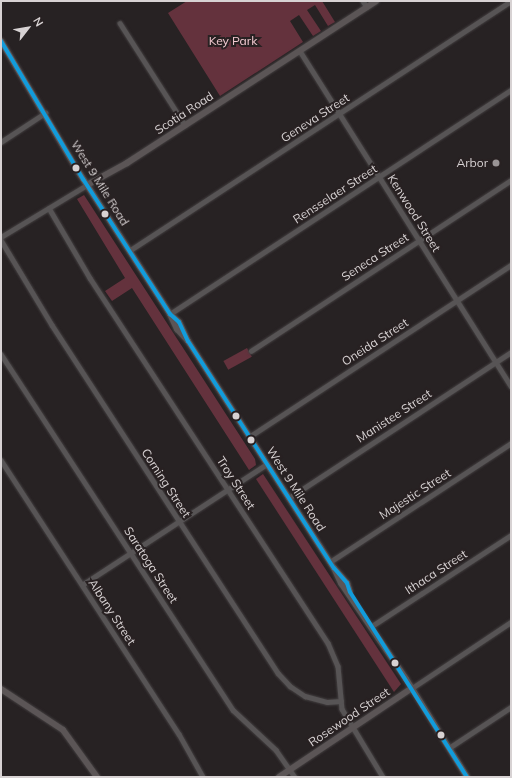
<!DOCTYPE html>
<style>
body{margin:0}
#map{position:relative;width:512px;height:778px;overflow:hidden;background:#272223;font-family:Mulish,sans-serif}
div>[style]{position:absolute}
.green>*{inset:0;background:#64323d;transform-origin:0 0}
.roads{filter:drop-shadow(0 0 1px #433f40) drop-shadow(0 0 1px #433f40)}
.street>*{height:4.5px;margin:-2.25px;padding:0 2.25px;transform-origin:2.25px;border-radius:2.25px;background:#575455}
.secondary>*{height:6px;margin:-3px;padding:0 3px;transform-origin:3px;border-radius:3px;background:#5b5556}
.bus-1>*{height:4px;margin:-2px;padding:0 2px;transform-origin:2px;border-radius:2px;background:#129cdb}
.dots>*{width:11px;height:11px;translate:-50% -50%;box-sizing:border-box;border:2px solid #282122;border-radius:50%}
span{translate:-50% -50%;white-space:nowrap;text-align:center;line-height:1.15;-webkit-text-stroke:4px #282122;paint-order:stroke}
.park-label{font-size:12px;color:#f6cdd4}
.street-label{font-size:12px;color:#d7d2d3}
.poi-label{font-size:12px;color:#d7d2d3}
.right{translate:-100% -50%;text-align:right}
.frame{position:absolute;inset:0;border:2px solid #d7d2d3;pointer-events:none}
.north{position:absolute;left:8px;top:8px;width:40px;height:40px;-webkit-text-stroke:3px #282122;paint-order:stroke;rotate:59deg;font-size:11px;font-weight:700;line-height:16px;text-align:center;color:#d7d2d3}
.north::after{content:'';display:block;margin:auto;width:14px;height:18px;background:#d7d2d3;clip-path:polygon(50% 0,100% 100%,50% 72%,0 100%)}
</style>
<div id="map">
<div class="green">
<div style="clip-path:polygon(187px 1px,322px 1px,335px 22px,328px 26px,315px 5px,307px 10px,321px 31px,313px 36px,299px 15px,290px 21px,303px 42px,220px 96px,168px 13px)"></div>
<div style="clip-path:polygon(84px 195px,255px 459px,256px 465px,249px 470px,132px 288px,112px 301px,105px 291px,125px 278px,77px 199px)"></div>
<div style="left:247px;top:348px;width:10px;height:27px;rotate:61deg"></div>
<div style="clip-path:polygon(263px 474px,401px 684px,394px 692px,256px 479px)"></div>
</div>
<div class="roads">
<div class="street">
<div style="left:363px;top:1px;width:7px;rotate:56deg"></div>
<div style="left:120px;top:23px;width:121px;rotate:57.5deg"></div>
<div style="left:300px;top:51px;width:396px;rotate:57.8deg"></div>
<div style="left:1px;top:142px;width:53px;rotate:-33.4deg"></div>
<div style="left:49px;top:208px;width:81px;rotate:59.6deg"></div>
<div style="left:90px;top:278px;width:436px;rotate:56.9deg"></div>
<div style="left:328px;top:643px;width:25px;rotate:67deg"></div>
<div style="left:338px;top:666px;width:43px;rotate:84.7deg"></div>
<div style="left:342px;top:709px;width:79px;rotate:58.9deg"></div>
<div style="left:1px;top:237px;width:100px;rotate:-31.2deg"></div>
<div style="left:1px;top:240px;width:99px;rotate:59deg"></div>
<div style="left:52px;top:325px;width:415px;rotate:57deg"></div>
<div style="left:278px;top:673px;width:18px;rotate:47deg"></div>
<div style="left:290px;top:686px;width:18px;rotate:34deg"></div>
<div style="left:305px;top:696px;width:23px;rotate:15deg"></div>
<div style="left:327px;top:702px;width:14px;rotate:-4deg"></div>
<div style="left:129px;top:251px;width:457px;rotate:-33.2deg"></div>
<div style="left:170px;top:314px;width:408px;rotate:-33.3deg"></div>
<div style="left:251px;top:351px;width:311px;rotate:-33.3deg"></div>
<div style="left:1px;top:354px;width:425px;rotate:56.9deg"></div>
<div style="left:233px;top:710px;width:59px;rotate:42.9deg"></div>
<div style="left:276px;top:750px;width:33px;rotate:55deg"></div>
<div style="left:249px;top:437px;width:313px;rotate:-33.3deg"></div>
<div style="left:1px;top:460px;width:327px;rotate:57deg"></div>
<div style="left:179px;top:734px;width:49px;rotate:60.8deg"></div>
<div style="left:289px;top:498px;width:266px;rotate:-33.3deg"></div>
<div style="left:330px;top:562px;width:217px;rotate:-33.3deg"></div>
<div style="left:82px;top:585px;width:221px;rotate:-33.2deg"></div>
<div style="left:372px;top:626px;width:166px;rotate:-33.2deg"></div>
<div style="left:412px;top:688px;width:119px;rotate:-33.7deg"></div>
<div style="left:449px;top:748px;width:74px;rotate:-33.5deg"></div>
</div>
<div class="secondary">
<div style="left:1px;top:41px;width:147px;rotate:59.4deg"></div>
<div style="left:76px;top:168px;width:174px;rotate:57.2deg"></div>
<div style="left:170px;top:314px;width:17px;rotate:65deg"></div>
<div style="left:177px;top:329px;width:16px;rotate:47deg"></div>
<div style="left:188px;top:341px;width:270px;rotate:57.3deg"></div>
<div style="left:334px;top:568px;width:17px;rotate:65deg"></div>
<div style="left:341px;top:583px;width:116px;rotate:55.9deg"></div>
<div style="left:406px;top:679px;width:115px;rotate:58.1deg"></div>
<div style="left:87px;top:185px;width:46px;rotate:-28.8deg"></div>
<div style="left:127px;top:163px;width:297px;rotate:-33deg"></div>
<div style="left:170px;top:314px;width:12px;rotate:42deg"></div>
<div style="left:179px;top:322px;width:21px;rotate:65deg"></div>
<div style="left:334px;top:568px;width:20px;rotate:49deg"></div>
<div style="left:347px;top:583px;width:9px;rotate:72deg"></div>
<div style="left:1px;top:689px;width:74px;rotate:33.5deg"></div>
<div style="left:63px;top:730px;width:58px;rotate:54.1deg"></div>
<div style="left:279px;top:777px;width:160px;rotate:-33.8deg"></div>
</div>
</div>
<div class="bus-1">
<div style="left:1px;top:41px;width:161px;rotate:59.3deg"></div>
<div style="left:83px;top:179px;width:161px;rotate:57.2deg"></div>
<div style="left:170px;top:314px;width:12px;rotate:42deg"></div>
<div style="left:179px;top:322px;width:21px;rotate:65deg"></div>
<div style="left:188px;top:341px;width:270px;rotate:57.3deg"></div>
<div style="left:334px;top:568px;width:20px;rotate:49deg"></div>
<div style="left:347px;top:583px;width:9px;rotate:72deg"></div>
<div style="left:350px;top:592px;width:219px;rotate:57.7deg"></div>
</div>
<div class="dots">
<div style="left:496px;top:163px;background:#999495"></div>
<div style="left:76px;top:168px;background:#d7d2d3"></div>
<div style="left:105px;top:214px;background:#d7d2d3"></div>
<div style="left:236px;top:416px;background:#d7d2d3"></div>
<div style="left:251px;top:440px;background:#d7d2d3"></div>
<div style="left:395px;top:663px;background:#d7d2d3"></div>
<div style="left:441px;top:735px;background:#d7d2d3"></div>
</div>
<div class="park-label">
<span style="left:233px;top:41px">Key Park</span>
</div>
<div class="street-label">
<span style="left:184px;top:113px;rotate:-33deg">Scotia Road</span>
<span style="left:315px;top:118px;rotate:-33deg">Geneva Street</span>
<span style="left:100px;top:183px;rotate:58deg">West 9 Mile Road</span>
<span style="left:335px;top:194px;rotate:-33deg">Rensselaer Street</span>
<span style="left:414px;top:213px;rotate:58deg">Kenwood Street</span>
<span style="left:375px;top:257px;rotate:-33deg">Seneca Street</span>
<span style="left:375px;top:342px;rotate:-33deg">Oneida Street</span>
<span style="left:394px;top:416px;rotate:-33deg">Manistee Street</span>
<span style="left:166px;top:483px;rotate:57deg">Corning Street</span>
<span style="left:236px;top:483px;rotate:57deg">Troy Street</span>
<span style="left:296px;top:489px;rotate:57deg">West 9 Mile Road</span>
<span style="left:415px;top:494px;rotate:-33deg">Majestic Street</span>
<span style="left:151px;top:565px;rotate:57deg">Saratoga Street</span>
<span style="left:436px;top:572px;rotate:-33deg">Ithaca Street</span>
<span style="left:112px;top:612px;rotate:57deg">Albany Street</span>
<span style="left:349px;top:717px;rotate:-34deg">Rosewood Street</span>
</div>
<div class="poi-label">
<span class="right" style="left:488px;top:163px">Arbor</span>
</div>
<div class="frame"></div>
<div class="north">N</div>
</div>
